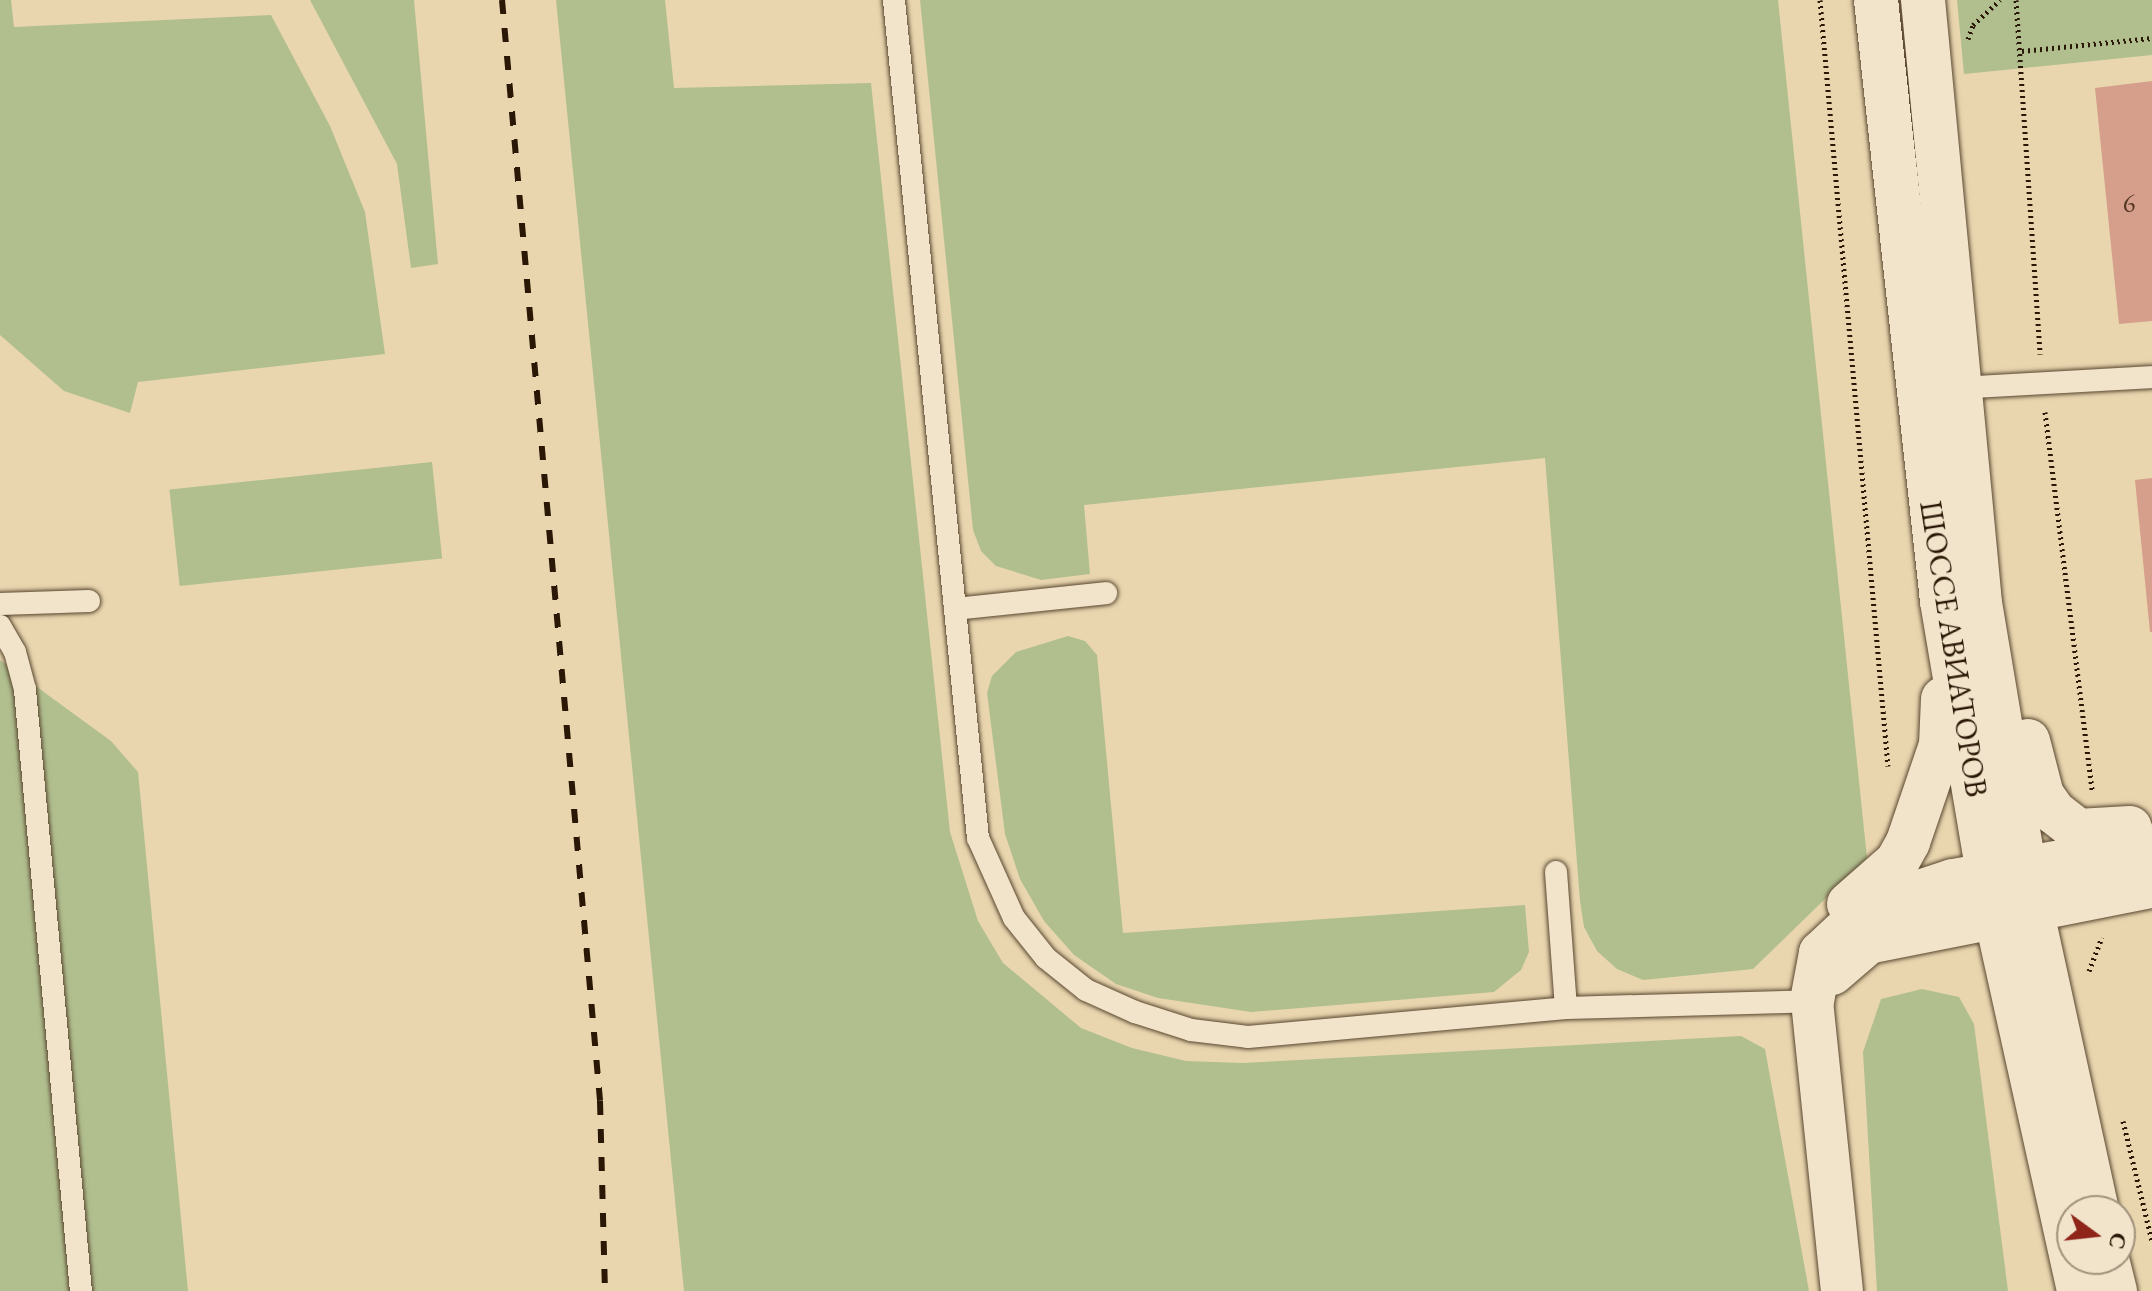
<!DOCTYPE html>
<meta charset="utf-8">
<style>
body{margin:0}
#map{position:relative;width:2152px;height:1291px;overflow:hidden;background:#e9d6af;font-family:"EB Garamond",serif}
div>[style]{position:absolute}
.green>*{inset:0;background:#b1bf8f;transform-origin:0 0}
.building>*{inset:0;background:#d69f8b}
.path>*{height:5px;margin-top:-2.5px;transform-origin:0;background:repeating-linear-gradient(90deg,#2a1705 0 2px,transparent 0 6px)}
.roads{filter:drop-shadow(0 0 2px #5a4730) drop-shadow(0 0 2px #5a4730)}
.service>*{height:22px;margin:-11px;padding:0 11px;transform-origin:11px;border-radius:11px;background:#f1e4cb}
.minor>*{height:42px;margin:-21px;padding:0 21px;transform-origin:21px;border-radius:21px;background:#f1e4cb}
.secondary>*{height:44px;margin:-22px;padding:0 22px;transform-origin:22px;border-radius:22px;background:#f1e4cb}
.rail>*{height:6px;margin-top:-3px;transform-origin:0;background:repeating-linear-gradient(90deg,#2a1705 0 14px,transparent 0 28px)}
span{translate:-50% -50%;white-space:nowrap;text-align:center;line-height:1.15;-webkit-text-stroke:7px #f1e4cb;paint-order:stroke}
.number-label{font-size:26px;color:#553926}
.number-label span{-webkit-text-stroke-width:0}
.street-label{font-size:30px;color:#2a1705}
.north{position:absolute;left:2056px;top:1195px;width:80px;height:80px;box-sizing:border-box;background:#f1e4cb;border:2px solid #a1927c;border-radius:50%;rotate:105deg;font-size:22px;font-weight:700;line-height:32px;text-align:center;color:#2a1705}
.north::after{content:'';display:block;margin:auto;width:28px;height:36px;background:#8f2418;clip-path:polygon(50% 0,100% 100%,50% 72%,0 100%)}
</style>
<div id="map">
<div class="green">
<div style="clip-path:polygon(0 0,11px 0,14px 27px,271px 15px,330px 126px,365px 212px,385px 354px,138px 382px,130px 413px,64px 391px,0 335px)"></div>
<div style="clip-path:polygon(310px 0,414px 0,438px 264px,411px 268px,397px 164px)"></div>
<div style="clip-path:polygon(556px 0,665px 0,674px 88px,871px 83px,950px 832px,978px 921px,1003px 963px,1081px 1028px,1132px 1048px,1186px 1061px,1243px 1063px,1741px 1036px,1765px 1049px,1809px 1291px,684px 1291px)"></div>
<div style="clip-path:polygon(920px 0,1778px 0,1867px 858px,1753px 969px,1643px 980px,1617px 969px,1597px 951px,1584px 927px,1580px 901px,1545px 458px,1084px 505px,1090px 574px,1041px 580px,996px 566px,981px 551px,973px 530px)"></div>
<div style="clip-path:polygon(1957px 0,2152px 0,2152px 55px,1964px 74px)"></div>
<div style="left:432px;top:462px;width:97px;height:264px;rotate:84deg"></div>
<div style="clip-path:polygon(1068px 636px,1085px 641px,1097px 655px,1123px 933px,1525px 905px,1529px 952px,1521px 970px,1494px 992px,1251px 1012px,1158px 998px,1116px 984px,1074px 955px,1044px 921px,1020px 879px,1005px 834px,987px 693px,992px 676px,1016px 652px)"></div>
<div style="clip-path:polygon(0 660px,111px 741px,138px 772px,188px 1291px,0 1291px)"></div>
<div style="clip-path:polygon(1922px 989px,1959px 997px,1974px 1024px,2008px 1291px,1877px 1291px,1863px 1052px,1881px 999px)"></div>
</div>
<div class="building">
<div style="clip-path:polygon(2152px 81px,2152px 321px,2119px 324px,2095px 88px)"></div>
<div style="clip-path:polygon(2152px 478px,2152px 632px,2150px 632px,2135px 480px)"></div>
</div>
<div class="path">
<div style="left:1820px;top:0;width:769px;rotate:84.93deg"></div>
<div style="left:2016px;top:0;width:355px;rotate:86.1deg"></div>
<div style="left:1968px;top:39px;width:15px;rotate:-70deg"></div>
<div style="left:1973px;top:25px;width:37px;rotate:-43deg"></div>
<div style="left:2022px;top:51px;width:131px;rotate:-5.7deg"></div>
<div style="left:2045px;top:412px;width:382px;rotate:82.9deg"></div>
<div style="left:2089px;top:971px;width:36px;rotate:-69deg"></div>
<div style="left:2123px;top:1121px;width:123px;rotate:76.4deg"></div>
</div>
<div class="roads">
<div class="service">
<div style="left:894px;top:0;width:842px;rotate:84.28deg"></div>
<div style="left:978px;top:838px;width:88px;rotate:65.8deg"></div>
<div style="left:1014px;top:918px;width:51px;rotate:51.3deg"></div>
<div style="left:1046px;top:958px;width:51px;rotate:38.7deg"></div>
<div style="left:1086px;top:990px;width:54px;rotate:24.2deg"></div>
<div style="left:1135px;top:1012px;width:59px;rotate:17.8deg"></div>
<div style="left:1191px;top:1030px;width:57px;rotate:7deg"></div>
<div style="left:1248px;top:1037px;width:319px;rotate:-5.2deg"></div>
<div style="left:1566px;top:1008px;width:246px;rotate:-1.6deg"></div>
<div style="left:1957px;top:388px;width:195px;rotate:-3.2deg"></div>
<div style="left:0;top:604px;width:89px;rotate:-1.9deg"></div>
<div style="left:955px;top:609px;width:152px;rotate:-6deg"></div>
<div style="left:0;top:626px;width:30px;rotate:60deg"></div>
<div style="left:15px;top:652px;width:39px;rotate:75deg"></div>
<div style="left:25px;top:690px;width:604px;rotate:84.68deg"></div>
<div style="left:1556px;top:872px;width:136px;rotate:85.8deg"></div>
</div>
<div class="minor">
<div style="left:1812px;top:1001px;width:292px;rotate:84.1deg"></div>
</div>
<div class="secondary">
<div style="left:1876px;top:0;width:605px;rotate:83.73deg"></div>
<div style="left:1942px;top:601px;width:301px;rotate:80.4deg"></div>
<div style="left:1992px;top:898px;width:403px;rotate:77.5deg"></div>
<div style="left:1923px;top:0;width:606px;rotate:84.6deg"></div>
<div style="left:1980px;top:603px;width:309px;rotate:80.5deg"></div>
<div style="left:2031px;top:908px;width:310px;rotate:77.7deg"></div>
<div style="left:2028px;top:741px;width:56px;rotate:75.5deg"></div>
<div style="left:2042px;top:795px;width:21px;rotate:55deg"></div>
<div style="left:2054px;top:812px;width:31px;rotate:38deg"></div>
<div style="left:2078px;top:831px;width:52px;rotate:-3.3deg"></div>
<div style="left:1849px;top:904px;width:64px;rotate:-41.2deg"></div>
<div style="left:1897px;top:862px;width:23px;rotate:-61deg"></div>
<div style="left:1908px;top:842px;width:102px;rotate:-71.2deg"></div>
<div style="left:1941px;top:745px;width:46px;rotate:-87.5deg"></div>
<div style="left:1832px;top:973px;width:48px;rotate:-40.7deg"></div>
<div style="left:1868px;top:942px;width:289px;rotate:-11.2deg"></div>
<div style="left:1812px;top:1001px;width:49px;rotate:-79.4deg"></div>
<div style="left:1821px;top:953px;width:64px;rotate:-43.1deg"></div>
<div style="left:1868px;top:909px;width:89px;rotate:-18.2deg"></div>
<div style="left:1953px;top:881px;width:202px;rotate:-10deg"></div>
<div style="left:2107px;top:1259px;width:33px;rotate:76deg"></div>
</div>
</div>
<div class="rail">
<div style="left:502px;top:0;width:1105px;rotate:84.91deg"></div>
<div style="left:600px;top:1101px;width:190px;rotate:88.5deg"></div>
</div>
<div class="number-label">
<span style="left:2129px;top:204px">6</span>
</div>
<div class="street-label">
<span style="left:1953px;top:649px;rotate:81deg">ШОССЕ АВИАТОРОВ</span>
</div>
<div class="north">С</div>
</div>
